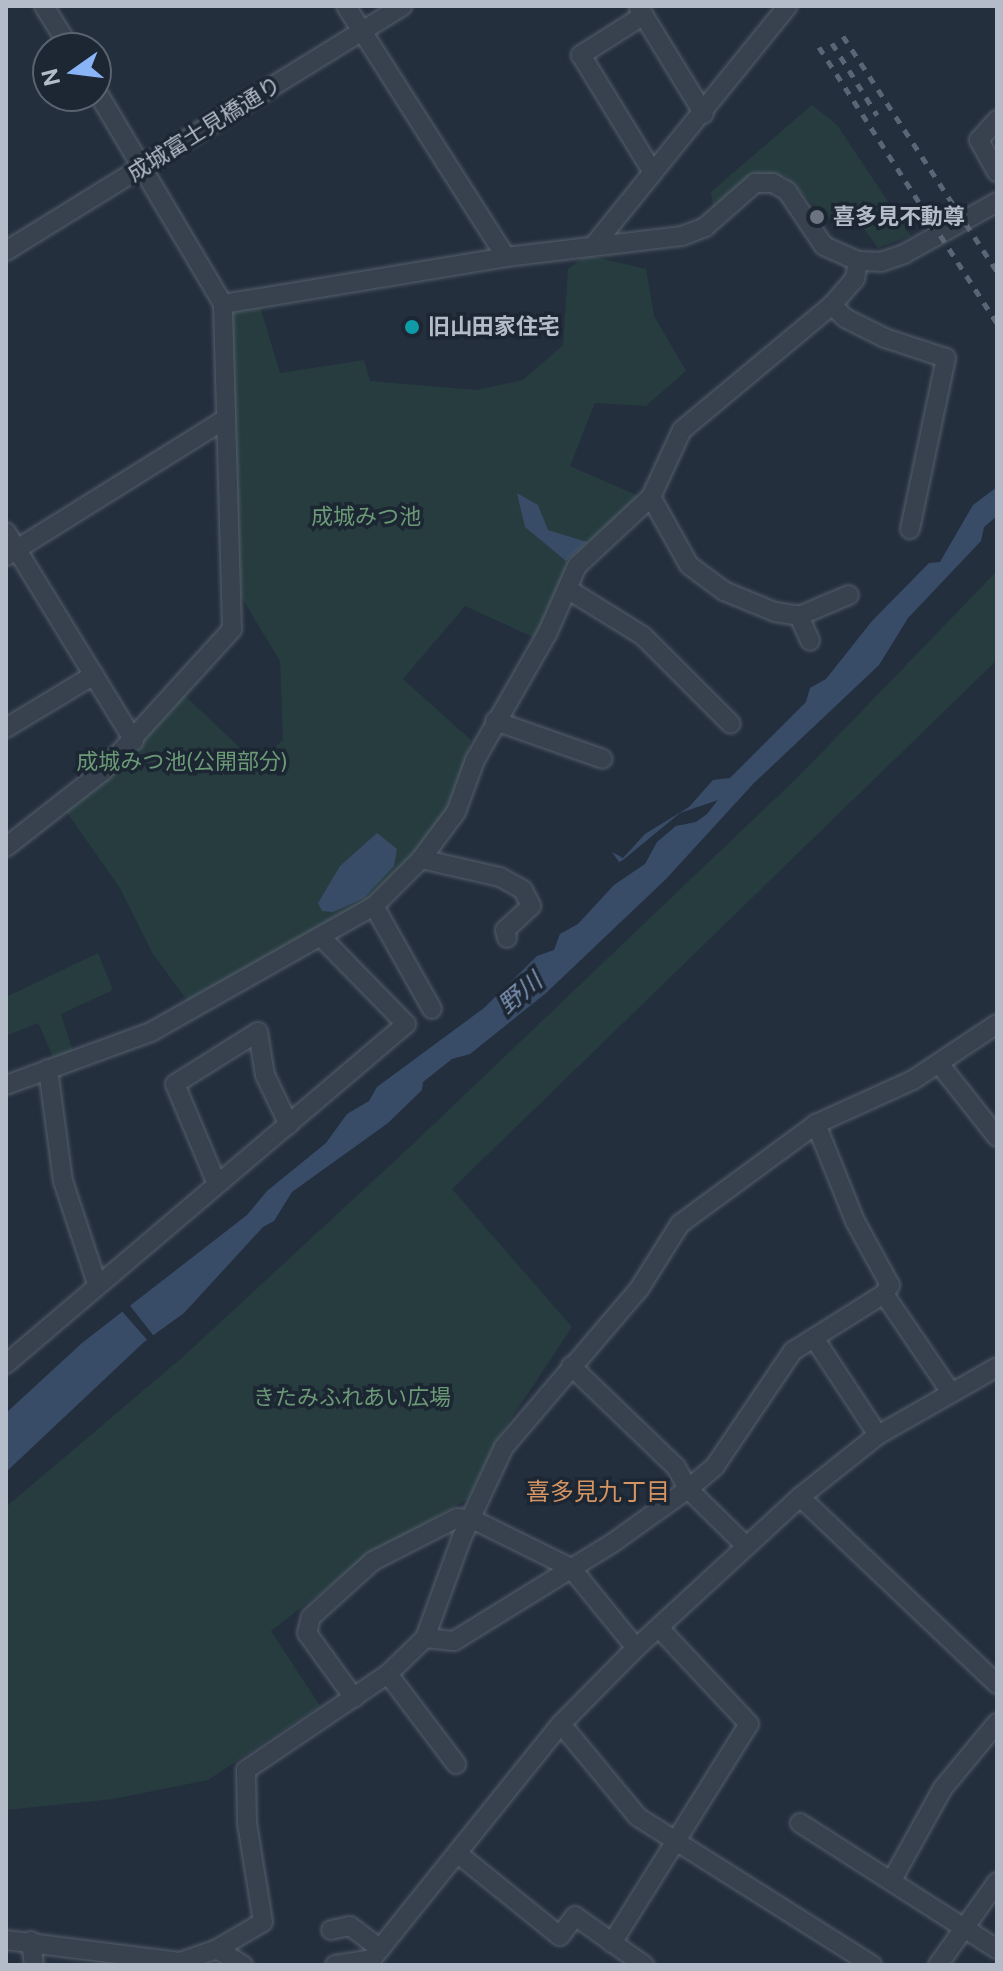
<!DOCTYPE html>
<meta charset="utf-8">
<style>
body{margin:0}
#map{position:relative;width:1003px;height:1971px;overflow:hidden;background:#242f3e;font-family:"Public Sans","Noto Sans JP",sans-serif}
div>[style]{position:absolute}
.green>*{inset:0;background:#263c3f}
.water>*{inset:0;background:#394c67}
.pier>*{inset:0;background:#242f3e}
.roads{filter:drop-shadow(0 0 2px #565f6c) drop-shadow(0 0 2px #565f6c)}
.minor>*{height:18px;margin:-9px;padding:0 9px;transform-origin:9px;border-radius:9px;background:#38414e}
.rail>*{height:5px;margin-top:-2.5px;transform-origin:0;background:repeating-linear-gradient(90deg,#5a6575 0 8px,transparent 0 16px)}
.dots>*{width:22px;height:22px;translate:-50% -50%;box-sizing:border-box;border:4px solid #1d2633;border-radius:50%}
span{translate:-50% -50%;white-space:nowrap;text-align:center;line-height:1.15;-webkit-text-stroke:7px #1d2633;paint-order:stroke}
.street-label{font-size:22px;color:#b4bcc9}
.poi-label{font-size:22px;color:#b4bcc9;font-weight:700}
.left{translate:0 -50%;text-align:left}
.park-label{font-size:22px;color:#6b9a76}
.water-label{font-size:24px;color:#7c92b1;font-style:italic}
.neighbourhood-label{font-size:24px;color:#d59563}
.frame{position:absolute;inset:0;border:8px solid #b4bcc9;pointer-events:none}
.north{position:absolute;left:32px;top:32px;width:80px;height:80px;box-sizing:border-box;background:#1d2633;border:2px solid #59626f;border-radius:50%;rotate:256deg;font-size:22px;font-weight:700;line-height:32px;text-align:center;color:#b4bcc9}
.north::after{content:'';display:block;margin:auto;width:28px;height:36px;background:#8ab4f8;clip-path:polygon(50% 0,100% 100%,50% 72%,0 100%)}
</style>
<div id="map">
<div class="green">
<div style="clip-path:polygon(812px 105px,837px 125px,911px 236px,878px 248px,854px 215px,826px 218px,786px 176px,759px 175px,713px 209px,711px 192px)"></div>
<div style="clip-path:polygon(586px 255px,646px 269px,654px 316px,686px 371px,646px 406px,595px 403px,570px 466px,641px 497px,615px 524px,535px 638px,465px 606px,403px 679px,471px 740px,448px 822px,415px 870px,195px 1011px,153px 954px,120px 888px,61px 804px,179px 690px,256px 763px,283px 740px,280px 661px,234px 585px,230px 313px,260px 307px,280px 373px,364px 360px,370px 381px,476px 390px,523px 380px,563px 345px,568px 269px)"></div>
<div style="clip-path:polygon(997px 571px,997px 660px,452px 1189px,572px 1327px,497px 1440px,468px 1499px,368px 1556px,271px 1631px,320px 1706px,208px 1780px,113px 1799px,6px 1810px,6px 1507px,185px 1355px,413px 1144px,799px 776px)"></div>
<div style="clip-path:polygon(98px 953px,113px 990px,61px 1014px,74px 1054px,54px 1059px,38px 1023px,6px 1036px,6px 997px)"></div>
</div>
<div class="water">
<div style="clip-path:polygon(997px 487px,997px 516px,984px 527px,981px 541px,908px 618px,879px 665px,753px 784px,666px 879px,546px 993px,470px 1054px,452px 1059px,423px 1082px,422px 1090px,388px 1123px,292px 1192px,274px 1221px,263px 1227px,184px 1313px,144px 1342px,6px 1472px,6px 1413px,82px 1343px,247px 1215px,267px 1191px,326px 1143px,347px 1114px,369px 1101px,377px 1087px,484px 1008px,537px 956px,554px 950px,560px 934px,578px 924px,614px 885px,645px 864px,657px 842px,676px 826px,696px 822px,707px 814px,718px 800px,680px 813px,623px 860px,619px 862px,612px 852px,623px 858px,645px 834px,689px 807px,713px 780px,730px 778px,806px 702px,810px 688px,826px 679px,872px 621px,929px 563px,940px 562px,973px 505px)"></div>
<div style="clip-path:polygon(517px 493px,538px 505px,548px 530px,587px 542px,566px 561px,525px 527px)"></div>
<div style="clip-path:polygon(377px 833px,397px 849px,394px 866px,364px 898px,333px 912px,322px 911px,318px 903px,340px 866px)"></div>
</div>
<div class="pier">
<div style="clip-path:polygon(125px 1303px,127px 1302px,157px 1340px,150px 1343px,119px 1308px)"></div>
</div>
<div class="roads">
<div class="minor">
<div style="left:44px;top:6px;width:49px;rotate:58.2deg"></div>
<div style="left:346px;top:6px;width:298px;rotate:57.5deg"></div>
<div style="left:639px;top:8px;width:124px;rotate:58.5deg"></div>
<div style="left:644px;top:15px;width:75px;rotate:147.6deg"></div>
<div style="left:581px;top:55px;width:136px;rotate:58.5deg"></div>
<div style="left:997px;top:120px;width:27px;rotate:132deg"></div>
<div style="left:979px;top:140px;width:37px;rotate:61deg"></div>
<div style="left:595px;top:244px;width:306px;rotate:-51deg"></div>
<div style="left:6px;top:251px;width:466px;rotate:-31.7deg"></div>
<div style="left:223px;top:304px;width:287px;rotate:-9.4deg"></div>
<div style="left:506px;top:257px;width:177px;rotate:-6.8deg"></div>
<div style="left:682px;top:236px;width:25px;rotate:-21deg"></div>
<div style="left:705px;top:227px;width:67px;rotate:-41.3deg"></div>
<div style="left:755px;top:183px;width:18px"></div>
<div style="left:773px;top:183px;width:16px;rotate:30deg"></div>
<div style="left:787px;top:191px;width:66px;rotate:56.1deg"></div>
<div style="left:824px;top:246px;width:37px;rotate:24deg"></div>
<div style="left:858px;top:261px;width:23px;rotate:2deg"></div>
<div style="left:881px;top:262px;width:24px;rotate:-19deg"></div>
<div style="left:904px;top:254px;width:107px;rotate:-29.2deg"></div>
<div style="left:832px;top:305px;width:18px;rotate:45deg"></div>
<div style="left:845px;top:318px;width:45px;rotate:26.6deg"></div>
<div style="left:885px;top:338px;width:64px;rotate:18.2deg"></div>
<div style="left:946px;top:358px;width:175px;rotate:101.9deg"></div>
<div style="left:651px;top:497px;width:78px;rotate:60.8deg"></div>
<div style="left:689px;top:565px;width:44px;rotate:36.6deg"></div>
<div style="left:724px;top:591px;width:55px;rotate:22.4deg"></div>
<div style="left:775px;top:612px;width:24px;rotate:9deg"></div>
<div style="left:799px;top:616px;width:54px;rotate:-22.8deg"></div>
<div style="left:6px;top:532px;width:245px;rotate:58.5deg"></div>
<div style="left:6px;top:556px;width:258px;rotate:-32deg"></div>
<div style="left:569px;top:590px;width:87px;rotate:31.9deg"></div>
<div style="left:643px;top:636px;width:124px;rotate:45deg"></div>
<div style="left:799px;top:616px;width:27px;rotate:66deg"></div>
<div style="left:495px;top:721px;width:114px;rotate:19.4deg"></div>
<div style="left:6px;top:728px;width:103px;rotate:-31.1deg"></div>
<div style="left:6px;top:847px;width:123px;rotate:-38.1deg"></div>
<div style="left:103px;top:771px;width:192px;rotate:-47.7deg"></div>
<div style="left:232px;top:629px;width:325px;rotate:-91.6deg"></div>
<div style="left:223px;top:304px;width:249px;rotate:-120.7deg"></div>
<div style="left:421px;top:859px;width:81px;rotate:12.8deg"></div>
<div style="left:500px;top:877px;width:26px;rotate:29deg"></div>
<div style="left:523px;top:890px;width:18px;rotate:63deg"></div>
<div style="left:531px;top:906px;width:35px;rotate:137deg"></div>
<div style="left:505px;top:930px;width:8px;rotate:76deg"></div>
<div style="left:374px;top:906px;width:118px;rotate:60.6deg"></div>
<div style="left:940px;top:1065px;width:92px;rotate:51.6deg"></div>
<div style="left:48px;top:1069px;width:113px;rotate:82.4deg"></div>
<div style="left:63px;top:1181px;width:108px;rotate:71.7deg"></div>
<div style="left:6px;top:1085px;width:154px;rotate:-20.1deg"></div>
<div style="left:151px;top:1032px;width:256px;rotate:-29.5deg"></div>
<div style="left:374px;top:906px;width:66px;rotate:-45deg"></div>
<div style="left:421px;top:859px;width:59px;rotate:-53.3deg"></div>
<div style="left:456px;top:812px;width:55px;rotate:-69.9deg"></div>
<div style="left:475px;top:760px;width:145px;rotate:-60.3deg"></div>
<div style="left:547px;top:634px;width:74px;rotate:-66.2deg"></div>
<div style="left:577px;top:566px;width:101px;rotate:-43deg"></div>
<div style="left:651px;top:497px;width:74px;rotate:-65.2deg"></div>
<div style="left:682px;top:430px;width:195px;rotate:-39.8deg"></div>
<div style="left:832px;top:305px;width:35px;rotate:-49deg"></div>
<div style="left:855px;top:279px;width:18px;rotate:-81deg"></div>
<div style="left:217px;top:1184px;width:108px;rotate:-112.8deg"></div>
<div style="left:175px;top:1084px;width:98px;rotate:-32.1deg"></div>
<div style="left:258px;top:1032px;width:44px;rotate:80.8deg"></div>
<div style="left:265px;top:1075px;width:55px;rotate:64.4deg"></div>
<div style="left:884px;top:1294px;width:117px;rotate:55.8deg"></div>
<div style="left:814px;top:1338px;width:116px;rotate:56.6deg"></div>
<div style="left:6px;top:1364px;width:525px;rotate:-40.36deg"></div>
<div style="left:406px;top:1024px;width:120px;rotate:-134.3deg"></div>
<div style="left:571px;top:1366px;width:146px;rotate:43.9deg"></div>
<div style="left:676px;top:1467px;width:25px;rotate:61deg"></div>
<div style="left:688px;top:1489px;width:81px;rotate:44.5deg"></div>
<div style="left:800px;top:1497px;width:272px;rotate:43.5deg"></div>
<div style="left:425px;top:1638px;width:29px;rotate:6deg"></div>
<div style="left:454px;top:1641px;width:188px;rotate:-31.7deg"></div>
<div style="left:614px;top:1542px;width:91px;rotate:-35.6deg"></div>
<div style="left:688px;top:1489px;width:35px;rotate:-40deg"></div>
<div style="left:715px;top:1466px;width:139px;rotate:-55.9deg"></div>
<div style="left:793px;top:1351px;width:107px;rotate:-32.1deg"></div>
<div style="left:884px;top:1294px;width:11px;rotate:-56deg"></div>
<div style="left:890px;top:1285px;width:73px;rotate:-118.7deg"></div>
<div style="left:855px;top:1221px;width:105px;rotate:-111.9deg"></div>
<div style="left:388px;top:1674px;width:113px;rotate:52.9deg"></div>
<div style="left:354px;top:1698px;width:80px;rotate:-125.9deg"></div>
<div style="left:307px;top:1633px;width:16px;rotate:-76deg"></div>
<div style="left:311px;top:1617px;width:84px;rotate:-42.1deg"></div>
<div style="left:373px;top:1561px;width:94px;rotate:-27.1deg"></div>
<div style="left:457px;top:1518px;width:15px;rotate:4deg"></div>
<div style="left:472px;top:1519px;width:110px;rotate:26.3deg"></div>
<div style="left:571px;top:1568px;width:103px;rotate:50.9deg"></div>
<div style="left:561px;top:1724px;width:121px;rotate:50.4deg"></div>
<div style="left:638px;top:1817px;width:277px;rotate:32.3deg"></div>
<div style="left:800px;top:1823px;width:234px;rotate:32.6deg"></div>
<div style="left:457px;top:1853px;width:132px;rotate:38.9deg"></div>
<div style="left:560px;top:1936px;width:25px;rotate:-53deg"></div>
<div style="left:575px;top:1916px;width:85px;rotate:35.4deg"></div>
<div style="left:892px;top:1880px;width:105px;rotate:-61deg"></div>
<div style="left:943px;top:1788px;width:85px;rotate:-50.3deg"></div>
<div style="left:331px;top:1930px;width:19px;rotate:-12deg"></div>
<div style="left:350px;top:1926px;width:38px;rotate:37deg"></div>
<div style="left:6px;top:1940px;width:175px;rotate:7.2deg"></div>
<div style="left:180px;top:1962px;width:39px;rotate:-19deg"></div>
<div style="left:217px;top:1949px;width:53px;rotate:-30.4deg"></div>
<div style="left:263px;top:1922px;width:100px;rotate:-99.2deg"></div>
<div style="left:247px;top:1823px;width:53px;rotate:-91.1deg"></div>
<div style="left:246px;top:1770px;width:171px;rotate:-34.1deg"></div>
<div style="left:388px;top:1674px;width:52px;rotate:-44.2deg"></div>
<div style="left:425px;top:1638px;width:108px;rotate:-69.9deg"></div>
<div style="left:462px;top:1537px;width:99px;rotate:-65deg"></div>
<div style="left:504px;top:1447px;width:208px;rotate:-49.5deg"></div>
<div style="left:639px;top:1289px;width:77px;rotate:-57.8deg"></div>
<div style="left:680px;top:1224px;width:169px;rotate:-36.3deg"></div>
<div style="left:816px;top:1124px;width:107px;rotate:-24.4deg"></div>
<div style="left:913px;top:1080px;width:101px;rotate:-33.7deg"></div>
<div style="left:31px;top:1941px;width:24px;rotate:83deg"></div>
<div style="left:612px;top:1943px;width:258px;rotate:-58deg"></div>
<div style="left:749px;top:1724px;width:129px;rotate:-133.1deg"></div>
<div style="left:217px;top:1949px;width:31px;rotate:32deg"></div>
<div style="left:335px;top:1965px;width:36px;rotate:-9deg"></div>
<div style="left:367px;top:1965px;width:309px;rotate:-51.2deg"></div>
<div style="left:561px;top:1724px;width:107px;rotate:-45.4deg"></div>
<div style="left:636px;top:1648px;width:223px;rotate:-42.6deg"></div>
<div style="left:800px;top:1497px;width:100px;rotate:-38.5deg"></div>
<div style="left:878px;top:1435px;width:137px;rotate:-29.7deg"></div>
<div style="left:938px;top:1965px;width:102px;rotate:-54.6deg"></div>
</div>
</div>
<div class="rail">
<div style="left:843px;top:36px;width:281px;rotate:56.8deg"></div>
<div style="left:832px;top:43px;width:85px;rotate:58deg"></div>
<div style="left:819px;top:47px;width:328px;rotate:57.2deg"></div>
</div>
<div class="dots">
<div style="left:817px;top:217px;background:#6b7280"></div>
<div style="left:412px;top:327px;background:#0f9aa8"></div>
</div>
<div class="street-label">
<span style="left:204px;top:129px;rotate:-32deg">成城富士見橋通り</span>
</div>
<div class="poi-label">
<span class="left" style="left:833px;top:217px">喜多見不動尊</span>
<span class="left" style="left:428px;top:327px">旧山田家住宅</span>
</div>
<div class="park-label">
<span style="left:366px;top:517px">成城みつ池</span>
<span style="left:182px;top:762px">成城みつ池(公開部分)</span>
<span style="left:352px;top:1398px">きたみふれあい広場</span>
</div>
<div class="water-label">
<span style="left:520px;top:993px;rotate:-40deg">野川</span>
</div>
<div class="neighbourhood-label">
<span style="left:598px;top:1492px">喜多見九丁目</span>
</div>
<div class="frame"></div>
<div class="north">N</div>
</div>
